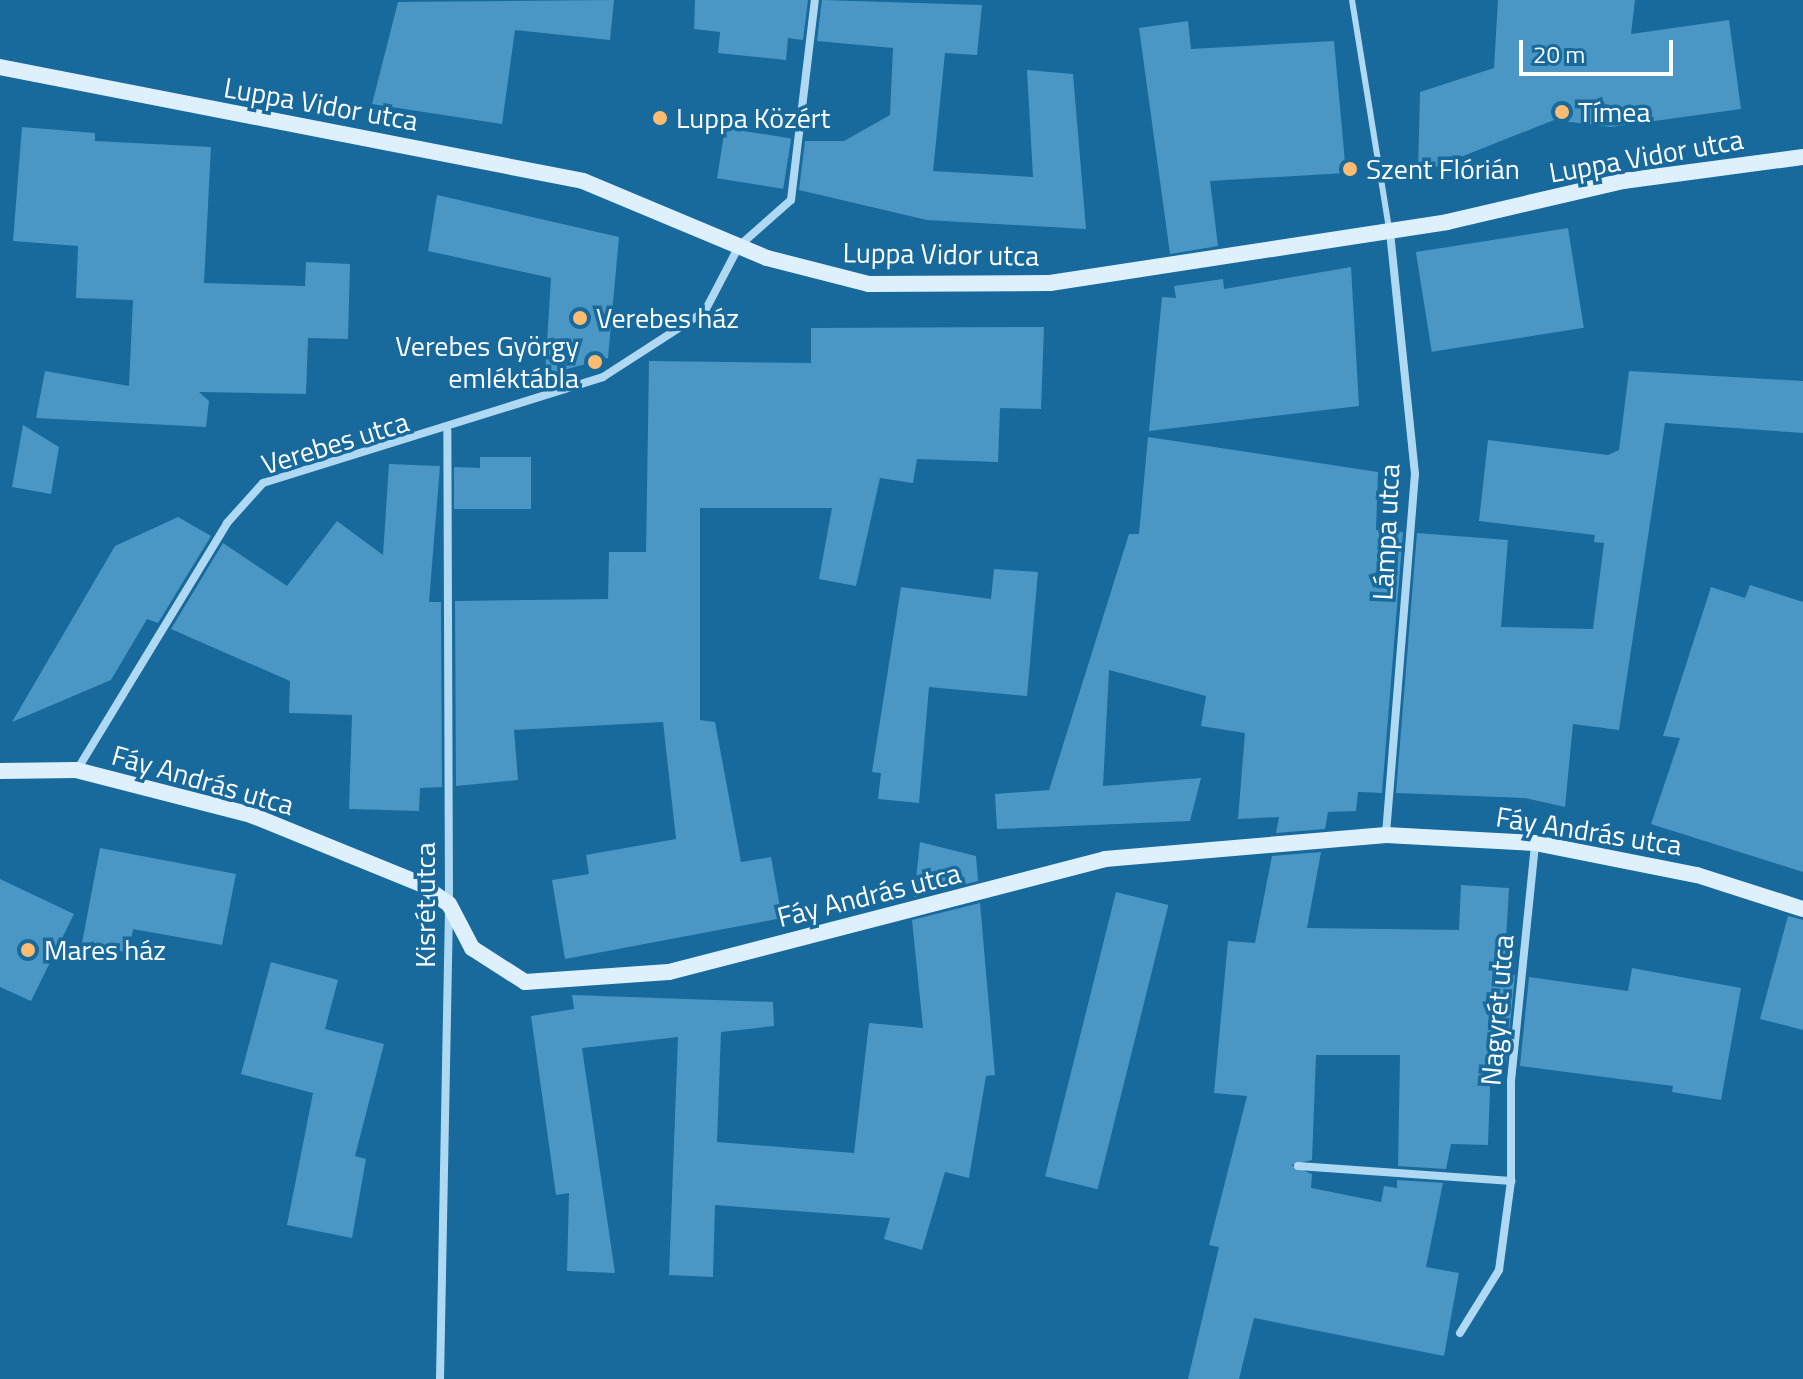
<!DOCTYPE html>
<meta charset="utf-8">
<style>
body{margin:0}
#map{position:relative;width:1803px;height:1379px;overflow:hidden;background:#18699c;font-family:"Titillium Web",sans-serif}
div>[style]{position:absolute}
.building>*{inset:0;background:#4a97c5;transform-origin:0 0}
.lane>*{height:6px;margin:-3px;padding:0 3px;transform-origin:3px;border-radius:3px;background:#afd9f2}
.street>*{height:8px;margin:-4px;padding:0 4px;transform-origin:4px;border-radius:4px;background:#afd9f2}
.secondary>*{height:16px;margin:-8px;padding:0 8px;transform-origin:8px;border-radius:8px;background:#ddf0fc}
.dots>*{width:22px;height:22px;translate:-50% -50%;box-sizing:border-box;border:4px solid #18699c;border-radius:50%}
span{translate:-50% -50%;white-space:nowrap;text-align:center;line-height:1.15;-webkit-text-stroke:7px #18699c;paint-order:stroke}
.street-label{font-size:28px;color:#fff}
.poi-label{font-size:28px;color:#fff}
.left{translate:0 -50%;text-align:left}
.right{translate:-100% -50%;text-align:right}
.scale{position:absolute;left:1519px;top:40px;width:154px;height:36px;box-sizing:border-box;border:4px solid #fff;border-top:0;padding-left:10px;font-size:24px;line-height:28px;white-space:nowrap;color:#fff;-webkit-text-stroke:6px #18699c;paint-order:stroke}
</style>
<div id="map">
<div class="building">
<div style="clip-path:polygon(614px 0,610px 40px,515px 30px,502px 124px,372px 104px,398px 2px)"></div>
<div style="clip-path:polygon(695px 0,808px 0,803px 40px,788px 38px,786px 60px,718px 53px,720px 32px,694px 29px)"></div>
<div style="clip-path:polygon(822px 0,982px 5px,977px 55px,945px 53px,933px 171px,1033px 177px,1027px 70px,1073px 74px,1086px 229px,927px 220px,799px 190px,805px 141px,844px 141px,890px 115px,893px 48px,817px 41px)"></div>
<div style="clip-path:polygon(1498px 0,1635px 0,1631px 34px,1729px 20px,1741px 109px,1611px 127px,1554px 120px,1418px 174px,1420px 92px,1494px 68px)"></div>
<div style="clip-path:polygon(1188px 21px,1191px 49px,1334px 41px,1346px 173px,1210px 181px,1218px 246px,1170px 254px,1139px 28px)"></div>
<div style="clip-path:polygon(22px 127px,95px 133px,95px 141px,211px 147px,204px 283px,305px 286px,306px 262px,350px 264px,348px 339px,308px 338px,306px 394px,199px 392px,209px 401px,206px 427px,36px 418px,45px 371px,129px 386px,133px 300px,76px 298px,78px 246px,13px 241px)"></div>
<div style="left:725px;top:128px;width:67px;height:51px;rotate:9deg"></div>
<div style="clip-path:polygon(437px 195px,619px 237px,608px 358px,545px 375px,551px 278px,428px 251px)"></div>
<div style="left:1568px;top:228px;width:101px;height:154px;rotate:81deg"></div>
<div style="clip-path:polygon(1351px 267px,1359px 406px,1149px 431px,1162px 297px,1176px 298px,1174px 286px,1223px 279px,1224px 289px)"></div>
<div style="clip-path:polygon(1044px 327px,1041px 409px,1000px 408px,998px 462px,917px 459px,913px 483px,880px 478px,856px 586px,819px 579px,832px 508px,700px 508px,700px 720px,715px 722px,741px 862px,771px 857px,782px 918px,565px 959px,552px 880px,589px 874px,586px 855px,676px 839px,663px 722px,514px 730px,518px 780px,456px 786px,455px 601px,608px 599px,609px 552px,646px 552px,649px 361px,811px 363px,811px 328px)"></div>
<div style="clip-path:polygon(1629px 371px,1803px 381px,1803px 433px,1665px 423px,1619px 730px,1573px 724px,1565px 807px,1525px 798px,1396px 793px,1417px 533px,1508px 540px,1501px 627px,1593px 629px,1604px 543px,1594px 542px,1595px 535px,1479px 521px,1488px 440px,1608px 455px,1619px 450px)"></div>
<div style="clip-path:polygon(23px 425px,59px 447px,51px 494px,12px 487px)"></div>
<div style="clip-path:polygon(1148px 437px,1378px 472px,1376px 530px,1403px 532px,1382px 793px,1358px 792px,1356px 811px,1328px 812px,1325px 829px,1276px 833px,1279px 817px,1238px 819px,1245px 733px,1201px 726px,1206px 696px,1109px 670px,1103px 786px,1201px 778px,1190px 821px,997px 829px,995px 794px,1049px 790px,1129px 534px,1139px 534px)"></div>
<div style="clip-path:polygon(480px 457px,531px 457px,531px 509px,454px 509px,454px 467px,480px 468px)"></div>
<div style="clip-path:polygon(389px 464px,440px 466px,429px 602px,441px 602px,442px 787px,420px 788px,419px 811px,349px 809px,352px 715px,289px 713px,290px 681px,171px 629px,223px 543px,287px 586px,337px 521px,383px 555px)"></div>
<div style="clip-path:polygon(178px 517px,211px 536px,158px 623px,147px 619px,111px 680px,12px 722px,115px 546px)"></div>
<div style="clip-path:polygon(994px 569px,1038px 572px,1027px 696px,929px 687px,919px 803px,878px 799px,881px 773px,872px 772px,901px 587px,991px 599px)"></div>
<div style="clip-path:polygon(1750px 585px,1803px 602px,1803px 872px,1651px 824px,1680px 738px,1663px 736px,1711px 587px,1745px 598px)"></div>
<div style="clip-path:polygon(920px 842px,976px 856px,978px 881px,914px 897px)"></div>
<div style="clip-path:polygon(100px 848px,236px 874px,222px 945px,133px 929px,129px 953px,82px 943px)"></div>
<div style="clip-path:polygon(1321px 852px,1307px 928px,1459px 930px,1461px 885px,1509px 888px,1504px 974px,1515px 975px,1506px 1064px,1491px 1062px,1488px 1145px,1451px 1144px,1446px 1169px,1398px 1166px,1400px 1055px,1316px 1055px,1312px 1160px,1291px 1165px,1312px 1174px,1311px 1188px,1381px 1202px,1384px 1186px,1397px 1188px,1397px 1180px,1443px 1183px,1426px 1267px,1459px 1273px,1444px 1356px,1254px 1318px,1239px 1379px,1188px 1379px,1219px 1247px,1209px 1245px,1247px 1096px,1214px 1093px,1228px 941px,1255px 943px,1272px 856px)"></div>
<div style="clip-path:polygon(0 879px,74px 914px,31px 1001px,0 987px)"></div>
<div style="left:1116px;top:892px;width:54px;height:293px;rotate:14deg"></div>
<div style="clip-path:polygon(980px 903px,995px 1075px,986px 1076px,969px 1178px,945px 1172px,922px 1250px,884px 1239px,890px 1218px,715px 1205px,713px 1277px,669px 1275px,678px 1037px,582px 1048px,615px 1273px,567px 1271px,569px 1193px,556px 1195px,531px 1016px,574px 1009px,572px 995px,773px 1002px,774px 1026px,721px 1032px,717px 1142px,854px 1153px,869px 1023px,923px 1028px,912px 920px)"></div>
<div style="clip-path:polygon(1788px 916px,1803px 920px,1803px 1030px,1760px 1019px)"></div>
<div style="clip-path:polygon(271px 962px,338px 980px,325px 1029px,384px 1044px,355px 1156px,366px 1159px,352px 1238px,287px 1225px,313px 1093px,241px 1074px)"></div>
<div style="clip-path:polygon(1632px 968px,1741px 988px,1721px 1100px,1672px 1092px,1673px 1086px,1520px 1066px,1529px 977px,1628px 991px)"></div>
</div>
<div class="lane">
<div style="left:1352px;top:0;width:232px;rotate:80.8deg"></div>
</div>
<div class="street">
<div style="left:77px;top:770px;width:289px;rotate:-58.7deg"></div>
<div style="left:227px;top:523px;width:54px;rotate:-48deg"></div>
<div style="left:263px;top:483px;width:356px;rotate:-17.3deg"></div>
<div style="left:603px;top:377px;width:121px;rotate:-32.9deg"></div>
<div style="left:705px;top:311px;width:73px;rotate:-62.4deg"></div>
<div style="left:739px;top:246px;width:69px;rotate:-41.5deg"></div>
<div style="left:791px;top:200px;width:201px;rotate:-83.2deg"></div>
<div style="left:1386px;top:834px;width:361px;rotate:-85.4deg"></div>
<div style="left:1415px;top:474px;width:244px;rotate:-95.9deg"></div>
<div style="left:1298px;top:1166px;width:214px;rotate:4deg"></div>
<div style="left:1511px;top:1181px;width:100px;rotate:-90deg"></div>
<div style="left:1511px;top:1081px;width:238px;rotate:-84.2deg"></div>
<div style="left:1460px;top:1333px;width:74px;rotate:-58.2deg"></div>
<div style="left:1499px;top:1270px;width:90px;rotate:-82.3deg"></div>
<div style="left:440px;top:1379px;width:475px;rotate:-88.9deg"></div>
<div style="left:449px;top:904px;width:473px;rotate:-90.2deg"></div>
</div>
<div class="secondary">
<div style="left:0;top:67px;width:594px;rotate:11.06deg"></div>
<div style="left:583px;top:181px;width:199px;rotate:22.7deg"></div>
<div style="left:767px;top:258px;width:105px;rotate:14.3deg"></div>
<div style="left:869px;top:284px;width:181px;rotate:-0.3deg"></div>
<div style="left:1050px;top:283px;width:402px;rotate:-8.7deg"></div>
<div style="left:1447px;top:222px;width:181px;rotate:-13.1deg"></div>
<div style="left:1623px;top:181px;width:182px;rotate:-7.6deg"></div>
<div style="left:0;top:771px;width:76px;rotate:-0.8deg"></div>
<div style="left:76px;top:770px;width:181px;rotate:14.4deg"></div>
<div style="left:251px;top:815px;width:183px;rotate:22.1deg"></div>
<div style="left:421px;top:884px;width:34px;rotate:36deg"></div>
<div style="left:449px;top:904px;width:50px;rotate:62.4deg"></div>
<div style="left:472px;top:948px;width:63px;rotate:32.7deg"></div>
<div style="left:525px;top:982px;width:144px;rotate:-4deg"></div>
<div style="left:669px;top:972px;width:450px;rotate:-14.5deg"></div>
<div style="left:1105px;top:859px;width:282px;rotate:-4.9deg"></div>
<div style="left:1386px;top:835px;width:149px;rotate:3.1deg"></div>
<div style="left:1535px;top:843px;width:165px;rotate:11.2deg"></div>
<div style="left:1697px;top:875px;width:111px;rotate:17.8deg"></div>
</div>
<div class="dots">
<div style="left:1562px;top:112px;background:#ffbc70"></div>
<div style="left:660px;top:118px;background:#ffbc70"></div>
<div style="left:1350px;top:169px;background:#ffbc70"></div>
<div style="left:580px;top:318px;background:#ffbc70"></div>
<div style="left:595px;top:362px;background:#ffbc70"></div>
<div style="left:28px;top:950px;background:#ffbc70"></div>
</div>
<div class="street-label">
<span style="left:321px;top:104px;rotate:10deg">Luppa Vidor utca</span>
<span style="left:1646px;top:156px;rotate:-10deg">Luppa Vidor utca</span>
<span style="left:941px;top:254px;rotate:1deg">Luppa Vidor utca</span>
<span style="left:335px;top:443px;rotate:-17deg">Verebes utca</span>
<span style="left:1386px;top:532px;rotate:-87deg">Lámpa utca</span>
<span style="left:203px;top:780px;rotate:16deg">Fáy András utca</span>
<span style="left:1589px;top:831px;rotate:9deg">Fáy András utca</span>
<span style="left:869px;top:895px;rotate:-14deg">Fáy András utca</span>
<span style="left:425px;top:905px;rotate:-90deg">Kisrét utca</span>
<span style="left:1497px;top:1010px;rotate:-85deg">Nagyrét utca</span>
</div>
<div class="poi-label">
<span class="left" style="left:1578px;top:112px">Tímea</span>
<span class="left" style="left:676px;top:118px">Luppa Közért</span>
<span class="left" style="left:1366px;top:169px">Szent Flórián</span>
<span class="left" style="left:596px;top:318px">Verebes ház</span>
<span class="right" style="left:579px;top:362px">Verebes György<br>emléktábla</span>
<span class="left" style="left:44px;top:950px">Mares ház</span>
</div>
<div class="scale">20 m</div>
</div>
